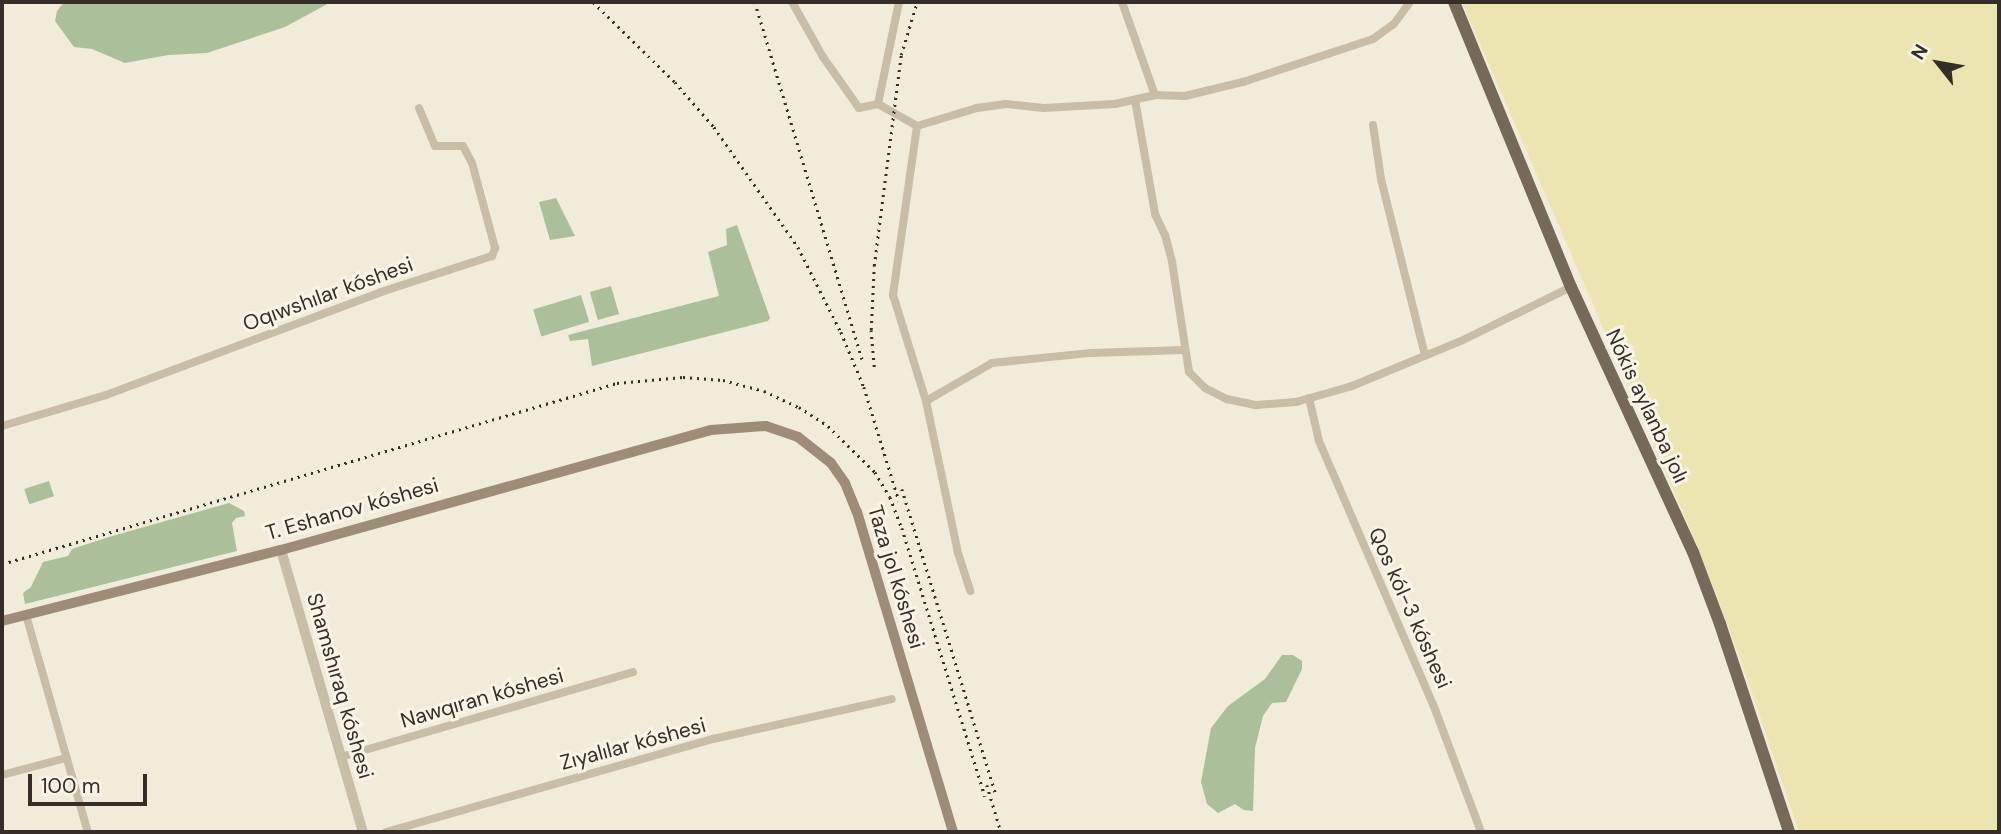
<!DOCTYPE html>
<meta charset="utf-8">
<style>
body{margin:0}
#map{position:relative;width:2001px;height:834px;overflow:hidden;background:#f1ebda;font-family:"DM Sans",sans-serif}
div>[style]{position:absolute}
.green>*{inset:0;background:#abbf9a;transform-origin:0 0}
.sand>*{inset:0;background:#ece4b1}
.minor>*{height:8px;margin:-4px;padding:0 4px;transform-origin:4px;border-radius:4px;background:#c8bda6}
.tertiary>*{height:10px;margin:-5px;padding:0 5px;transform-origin:5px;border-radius:5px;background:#c8bda6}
.secondary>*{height:10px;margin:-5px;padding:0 5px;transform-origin:5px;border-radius:5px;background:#9c8c78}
.primary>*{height:12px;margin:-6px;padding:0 6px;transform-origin:6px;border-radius:6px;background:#766958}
.rail>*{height:2.5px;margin-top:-1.25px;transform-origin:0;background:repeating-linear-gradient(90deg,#352e27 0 2px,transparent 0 7px)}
span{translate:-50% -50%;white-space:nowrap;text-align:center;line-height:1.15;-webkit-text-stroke:6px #f9f4e6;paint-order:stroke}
.street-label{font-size:21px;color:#352e27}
.frame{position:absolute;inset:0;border:4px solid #352e27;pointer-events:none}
.north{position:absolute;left:1903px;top:28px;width:70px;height:70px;-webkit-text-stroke:5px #f9f4e6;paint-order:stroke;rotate:301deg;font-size:19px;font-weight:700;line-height:28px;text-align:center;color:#352e27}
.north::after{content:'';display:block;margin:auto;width:24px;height:32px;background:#352e27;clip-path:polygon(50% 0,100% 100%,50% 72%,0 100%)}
.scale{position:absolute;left:28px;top:774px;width:119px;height:32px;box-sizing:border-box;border:4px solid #352e27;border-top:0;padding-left:9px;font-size:21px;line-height:24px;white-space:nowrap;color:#352e27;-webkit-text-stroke:5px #f9f4e6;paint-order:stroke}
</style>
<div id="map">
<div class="green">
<div style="clip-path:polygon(64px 2px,331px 2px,285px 27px,207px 53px,168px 55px,125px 63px,92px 49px,74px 47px,55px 21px,57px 11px)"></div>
<div style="clip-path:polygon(556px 198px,575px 236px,550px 240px,539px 202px)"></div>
<div style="clip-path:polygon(737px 225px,770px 318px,768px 321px,592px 366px,588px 339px,570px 341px,568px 335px,719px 296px,708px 252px,727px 245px,726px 229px)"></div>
<div style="left:611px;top:286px;width:29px;height:22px;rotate:74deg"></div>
<div style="left:581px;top:295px;width:28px;height:50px;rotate:73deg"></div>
<div style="left:49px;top:481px;width:16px;height:26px;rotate:72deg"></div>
<div style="clip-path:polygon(229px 503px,244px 511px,245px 516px,236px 518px,232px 523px,237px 551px,25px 604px,23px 593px,31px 587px,43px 562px,68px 556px,72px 549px,109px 537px)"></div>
<div style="clip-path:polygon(1282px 655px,1293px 655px,1302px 661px,1302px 669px,1286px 702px,1272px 703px,1263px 716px,1255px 748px,1253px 811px,1244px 810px,1235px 804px,1218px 813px,1207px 804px,1201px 782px,1211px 728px,1228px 706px,1265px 679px)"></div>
</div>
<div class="sand">
<div style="clip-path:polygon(1462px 2px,1999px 2px,1999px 832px,1799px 832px,1741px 660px,1698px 547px)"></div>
</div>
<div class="minor">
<div style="left:792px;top:2px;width:63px;rotate:60.6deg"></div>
<div style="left:823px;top:57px;width:62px;rotate:54.8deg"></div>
<div style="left:859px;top:108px;width:19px;rotate:-12deg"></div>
<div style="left:878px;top:104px;width:45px;rotate:29.4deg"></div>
<div style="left:1122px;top:2px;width:99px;rotate:70.5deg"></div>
<div style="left:1135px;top:100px;width:116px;rotate:80deg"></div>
<div style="left:1155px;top:214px;width:23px;rotate:65deg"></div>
<div style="left:1165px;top:235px;width:28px;rotate:75deg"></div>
<div style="left:1172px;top:262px;width:111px;rotate:81.2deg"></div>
<div style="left:1189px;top:372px;width:23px;rotate:45deg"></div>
<div style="left:1205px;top:388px;width:25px;rotate:27deg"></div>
<div style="left:1227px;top:399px;width:30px;rotate:12deg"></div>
<div style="left:1256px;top:405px;width:40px;rotate:-4.3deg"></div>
<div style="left:1296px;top:402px;width:58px;rotate:-15.9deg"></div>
<div style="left:1352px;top:386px;width:120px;rotate:-22.5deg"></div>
<div style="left:1463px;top:340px;width:120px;rotate:-26.1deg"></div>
<div style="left:878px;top:104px;width:104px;rotate:-78.4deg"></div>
<div style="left:1373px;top:125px;width:55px;rotate:81.6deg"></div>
<div style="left:1381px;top:179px;width:182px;rotate:76deg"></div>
<div style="left:917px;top:126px;width:63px;rotate:-16.7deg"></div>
<div style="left:977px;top:108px;width:29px;rotate:-8deg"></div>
<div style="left:1006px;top:104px;width:38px;rotate:6deg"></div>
<div style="left:1044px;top:108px;width:71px;rotate:-3.2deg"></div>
<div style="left:1115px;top:104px;width:41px;rotate:-12.7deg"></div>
<div style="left:1155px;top:95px;width:30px;rotate:2deg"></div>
<div style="left:1185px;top:96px;width:60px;rotate:-13.6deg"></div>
<div style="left:1243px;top:82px;width:137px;rotate:-18.3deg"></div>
<div style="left:1373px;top:39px;width:26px;rotate:-36deg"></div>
<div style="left:1394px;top:24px;width:27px;rotate:-54deg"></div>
<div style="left:917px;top:126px;width:171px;rotate:98.1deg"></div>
<div style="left:893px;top:295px;width:111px;rotate:72.7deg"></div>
<div style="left:926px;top:401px;width:155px;rotate:78.1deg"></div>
<div style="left:958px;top:553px;width:40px;rotate:72deg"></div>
<div style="left:1309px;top:398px;width:44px;rotate:76.9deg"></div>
<div style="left:1319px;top:441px;width:287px;rotate:66.6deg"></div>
<div style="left:1433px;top:704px;width:137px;rotate:69.4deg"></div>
<div style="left:926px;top:401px;width:76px;rotate:-29.9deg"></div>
<div style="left:992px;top:363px;width:100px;rotate:-5.8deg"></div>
<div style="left:1091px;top:353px;width:93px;rotate:-1.8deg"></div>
<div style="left:2px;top:426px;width:109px;rotate:-16.6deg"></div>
<div style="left:106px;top:395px;width:294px;rotate:-20.5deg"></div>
<div style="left:381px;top:292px;width:117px;rotate:-18deg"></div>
<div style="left:492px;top:256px;width:9px;rotate:-69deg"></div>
<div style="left:495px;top:248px;width:88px;rotate:-105.1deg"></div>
<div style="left:472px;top:163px;width:19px;rotate:-118deg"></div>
<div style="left:463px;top:146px;width:28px;rotate:180deg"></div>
<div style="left:435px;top:146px;width:41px;rotate:-112.8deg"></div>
<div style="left:26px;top:615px;width:226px;rotate:74.1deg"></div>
<div style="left:341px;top:757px;width:304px;rotate:-16.2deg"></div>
<div style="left:2px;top:775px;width:66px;rotate:-14.9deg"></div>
<div style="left:386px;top:832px;width:340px;rotate:-15.9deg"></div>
<div style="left:713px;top:739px;width:183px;rotate:-12.6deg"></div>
</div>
<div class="tertiary">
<div style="left:281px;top:550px;width:294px;rotate:73.8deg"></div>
</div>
<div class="secondary">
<div style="left:2px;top:621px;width:288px;rotate:-14.3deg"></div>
<div style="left:281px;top:550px;width:446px;rotate:-15.6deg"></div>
<div style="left:711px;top:430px;width:55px;rotate:-4.2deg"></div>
<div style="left:766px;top:426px;width:34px;rotate:19deg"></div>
<div style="left:798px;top:437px;width:42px;rotate:38.2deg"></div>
<div style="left:831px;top:463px;width:24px;rotate:55deg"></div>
<div style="left:845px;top:483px;width:31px;rotate:68deg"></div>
<div style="left:857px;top:512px;width:334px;rotate:73.3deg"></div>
</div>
<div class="primary">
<div style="left:1454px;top:2px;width:308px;rotate:67.7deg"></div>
<div style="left:1571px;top:287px;width:292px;rotate:65.3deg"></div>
<div style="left:1693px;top:552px;width:77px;rotate:69.4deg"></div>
<div style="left:1720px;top:624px;width:219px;rotate:71.6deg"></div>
</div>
<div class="rail">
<div style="left:593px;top:2px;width:115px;rotate:44.3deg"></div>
<div style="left:675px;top:82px;width:60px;rotate:49.1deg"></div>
<div style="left:714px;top:127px;width:146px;rotate:55deg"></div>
<div style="left:798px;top:247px;width:95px;rotate:63.2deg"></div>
<div style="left:841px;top:332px;width:60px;rotate:67.3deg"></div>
<div style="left:864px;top:387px;width:119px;rotate:72.9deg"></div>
<div style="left:755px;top:2px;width:373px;rotate:73.3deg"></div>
<div style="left:874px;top:367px;width:37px;rotate:-95deg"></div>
<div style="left:871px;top:330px;width:64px;rotate:-87.3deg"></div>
<div style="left:874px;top:266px;width:213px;rotate:-82.7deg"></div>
<div style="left:901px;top:55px;width:55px;rotate:-73.2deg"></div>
<div style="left:902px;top:489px;width:319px;rotate:72.9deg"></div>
<div style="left:2px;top:564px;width:641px;rotate:-16.4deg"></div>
<div style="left:617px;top:383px;width:66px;rotate:-5.2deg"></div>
<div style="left:683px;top:377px;width:40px;rotate:4.3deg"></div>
<div style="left:723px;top:380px;width:42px;rotate:15deg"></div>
<div style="left:764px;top:391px;width:38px;rotate:25deg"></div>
<div style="left:799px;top:407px;width:35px;rotate:33deg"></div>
<div style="left:828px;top:426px;width:66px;rotate:44.4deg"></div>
<div style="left:875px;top:472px;width:29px;rotate:59deg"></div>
<div style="left:890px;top:497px;width:33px;rotate:69deg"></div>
<div style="left:902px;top:528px;width:281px;rotate:72.8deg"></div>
<div style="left:987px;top:785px;width:49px;rotate:73.4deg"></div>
</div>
<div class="street-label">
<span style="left:328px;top:294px;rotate:-20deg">Oqıwshılar kóshesi</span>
<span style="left:1647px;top:406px;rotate:65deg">Nókis aylanba jolı</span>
<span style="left:352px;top:509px;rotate:-16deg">T. Eshanov kóshesi</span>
<span style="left:896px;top:577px;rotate:73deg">Taza jol kóshesi</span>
<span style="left:1410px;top:608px;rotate:66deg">Qos kól-3 kóshesi</span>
<span style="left:340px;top:686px;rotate:74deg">Shamshıraq kóshesi</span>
<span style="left:482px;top:698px;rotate:-16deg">Nawqıran kóshesi</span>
<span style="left:633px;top:744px;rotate:-15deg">Zıyalılar kóshesi</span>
</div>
<div class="frame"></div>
<div class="north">N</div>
<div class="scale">100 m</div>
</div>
